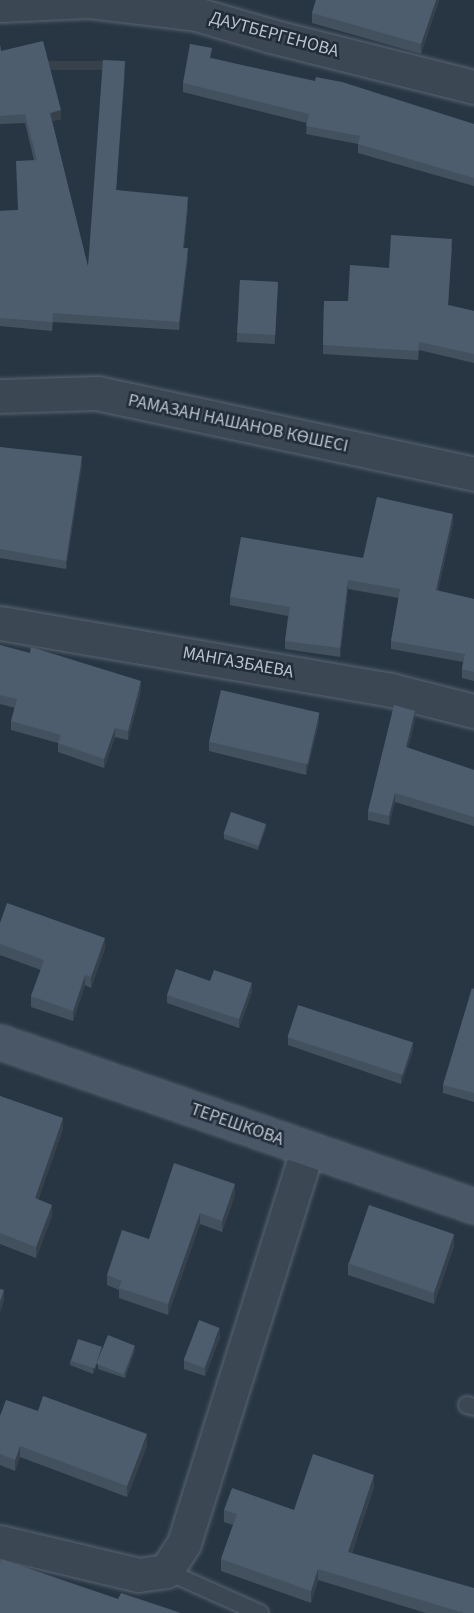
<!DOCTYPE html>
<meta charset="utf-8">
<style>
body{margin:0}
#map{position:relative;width:474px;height:1613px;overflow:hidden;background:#283644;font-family:"Source Sans 3",sans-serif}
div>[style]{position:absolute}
.roads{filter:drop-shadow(0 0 2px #5b6571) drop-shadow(0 0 2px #5b6571)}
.lane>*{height:16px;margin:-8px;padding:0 8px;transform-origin:8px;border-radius:8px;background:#3c4754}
.street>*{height:33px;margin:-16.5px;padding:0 16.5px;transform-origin:16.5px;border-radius:16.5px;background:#3c4754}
.secondary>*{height:33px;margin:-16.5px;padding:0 16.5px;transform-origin:16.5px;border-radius:16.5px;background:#4a5767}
.wall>*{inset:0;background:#43505e;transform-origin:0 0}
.shaded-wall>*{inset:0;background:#37414c;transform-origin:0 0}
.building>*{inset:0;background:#4e5d6d;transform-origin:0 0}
span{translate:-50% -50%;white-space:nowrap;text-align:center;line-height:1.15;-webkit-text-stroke:5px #212c39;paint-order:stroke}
.street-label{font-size:18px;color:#bac2cd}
</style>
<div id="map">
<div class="roads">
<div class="lane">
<div style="left:467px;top:1405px;width:7px;rotate:16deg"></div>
<div style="left:166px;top:1571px;width:103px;rotate:24.1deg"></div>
</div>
<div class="street">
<div style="left:0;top:5px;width:89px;rotate:-2.6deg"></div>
<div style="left:89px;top:1px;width:108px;rotate:6.9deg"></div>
<div style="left:196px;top:14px;width:78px;rotate:16.3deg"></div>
<div style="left:271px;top:36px;width:209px;rotate:14.1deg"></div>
<div style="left:0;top:396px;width:97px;rotate:-1.8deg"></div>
<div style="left:97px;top:393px;width:386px;rotate:12.1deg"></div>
<div style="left:0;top:623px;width:397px;rotate:9.7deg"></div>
<div style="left:391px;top:690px;width:86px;rotate:14.2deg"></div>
<div style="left:0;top:1542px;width:142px;rotate:13.4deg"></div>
<div style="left:138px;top:1575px;width:28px;rotate:-8deg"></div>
<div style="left:166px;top:1571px;width:33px;rotate:-57deg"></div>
<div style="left:184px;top:1543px;width:412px;rotate:-72.6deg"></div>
</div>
<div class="secondary">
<div style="left:0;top:1042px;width:502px;rotate:19.09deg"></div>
</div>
</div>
<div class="wall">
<div style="clip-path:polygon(316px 0,439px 0,421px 54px,312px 23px,312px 13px)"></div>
<div style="clip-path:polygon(0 45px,1px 51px,61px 119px,52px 121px,88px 267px,125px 70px,116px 190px,188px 206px,184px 248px,188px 257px,179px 330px,53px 322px,52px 331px,0 326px,0 211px,18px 210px,34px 160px,25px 123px,0 124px)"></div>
<div style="clip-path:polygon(212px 58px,474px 124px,474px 186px,358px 153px,358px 144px,306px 134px,307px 123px,183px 92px,183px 83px)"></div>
<div style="clip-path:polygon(452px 247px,448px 305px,474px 311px,474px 363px,419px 350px,418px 360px,323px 354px,324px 301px,348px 301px,389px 268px)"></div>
<div style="left:240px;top:280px;width:38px;height:62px;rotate:3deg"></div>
<div style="clip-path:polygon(0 447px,82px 465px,66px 569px,0 558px)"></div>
<div style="clip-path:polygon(453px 523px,438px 591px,474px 599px,474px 681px,462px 678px,462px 669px,463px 662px,391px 649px,391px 641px,399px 598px,348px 589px,340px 657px,285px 649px,285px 641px,288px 616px,230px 605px,230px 597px,363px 558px)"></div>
<div style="clip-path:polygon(0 645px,141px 690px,128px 740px,115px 737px,104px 768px,58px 752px,58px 743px,11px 730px,11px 721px,15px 708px,0 704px)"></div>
<div style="clip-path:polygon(415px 720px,408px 748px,474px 770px,474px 826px,395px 802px,389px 825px,368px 820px,368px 811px)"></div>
<div style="clip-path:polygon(319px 722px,306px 775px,209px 751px,209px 742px)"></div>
<div style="clip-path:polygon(266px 828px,258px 850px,224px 839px,224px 834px)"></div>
<div style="clip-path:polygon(0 923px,105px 948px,91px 988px,85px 985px,73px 1021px,31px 1007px,31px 996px,41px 970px,0 955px)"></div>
<div style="clip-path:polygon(210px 981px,252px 992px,239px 1028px,167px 1003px,167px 995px)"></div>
<div style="clip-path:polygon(474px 989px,474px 1102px,443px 1093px,443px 1085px)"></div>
<div style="clip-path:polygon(288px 1037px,413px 1050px,401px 1084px,288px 1045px)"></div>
<div style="clip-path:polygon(0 1096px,63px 1129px,38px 1200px,52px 1216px,36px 1258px,0 1244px)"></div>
<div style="clip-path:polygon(235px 1195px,222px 1232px,200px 1224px,168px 1315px,119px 1298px,119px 1290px,107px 1285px,107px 1275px,149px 1239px)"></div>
<div style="clip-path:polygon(454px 1246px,434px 1304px,348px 1275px,348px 1263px)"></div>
<div style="clip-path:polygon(220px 1337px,205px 1376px,184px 1369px,184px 1360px)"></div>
<div style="clip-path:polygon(135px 1350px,125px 1378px,98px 1369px,98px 1364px)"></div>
<div style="clip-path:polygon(102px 1352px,93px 1374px,70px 1365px,70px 1361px)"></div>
<div style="clip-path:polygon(38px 1411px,147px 1446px,127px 1497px,20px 1457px,15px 1471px,0 1465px,0 1416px)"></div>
<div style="clip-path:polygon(374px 1487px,352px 1553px,474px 1613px,426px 1613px,318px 1580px,311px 1603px,221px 1571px,221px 1559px,233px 1525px,224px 1522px,224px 1510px,294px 1510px)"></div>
</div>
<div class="shaded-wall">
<div style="clip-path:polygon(436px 0,439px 0,421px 54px,421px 44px)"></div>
<div style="left:125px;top:61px;width:9px;height:129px;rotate:90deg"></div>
<div style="clip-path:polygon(61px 110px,61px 119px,50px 122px,50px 113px)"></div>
<div style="clip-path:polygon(188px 197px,188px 206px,183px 256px,183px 248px)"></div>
<div style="clip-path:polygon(188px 248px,188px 257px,179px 330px,179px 322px)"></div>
<div style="clip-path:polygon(82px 456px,82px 465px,66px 569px,66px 561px)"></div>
<div style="clip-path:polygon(453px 514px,453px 523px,436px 599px,436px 590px)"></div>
<div style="clip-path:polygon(348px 580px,348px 589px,340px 657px,340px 648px)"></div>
<div style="clip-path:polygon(141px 681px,141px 690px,128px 740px,128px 731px)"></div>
<div style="clip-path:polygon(415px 711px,415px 720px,406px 756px,406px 747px)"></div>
<div style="clip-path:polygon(319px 713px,319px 722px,306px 775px,306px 766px)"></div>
<div style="clip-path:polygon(115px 728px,115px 737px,104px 768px,104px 759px)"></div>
<div style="clip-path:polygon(395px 793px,395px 802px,389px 825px,389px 816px)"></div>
<div style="clip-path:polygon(266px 824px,266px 828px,258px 850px,258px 845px)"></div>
<div style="clip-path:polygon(105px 938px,105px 948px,91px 988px,91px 977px)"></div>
<div style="clip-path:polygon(85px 975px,85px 985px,73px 1021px,73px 1011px)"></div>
<div style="clip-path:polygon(252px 983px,252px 992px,239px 1028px,239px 1019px)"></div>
<div style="clip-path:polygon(413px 1042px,413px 1050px,401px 1084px,401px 1076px)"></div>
<div style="clip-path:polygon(63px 1118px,63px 1129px,35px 1209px,35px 1198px)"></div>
<div style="clip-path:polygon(235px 1184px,235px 1195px,222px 1232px,222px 1221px)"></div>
<div style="clip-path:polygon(52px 1205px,52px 1216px,36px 1258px,36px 1247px)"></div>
<div style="clip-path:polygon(200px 1213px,200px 1224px,168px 1315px,168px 1304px)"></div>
<div style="clip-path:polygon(454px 1234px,454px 1246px,434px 1304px,434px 1292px)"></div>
<div style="clip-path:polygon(4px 1290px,4px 1301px,0 1313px,0 1302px)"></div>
<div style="clip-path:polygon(220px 1328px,220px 1337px,205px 1376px,205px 1368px)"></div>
<div style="clip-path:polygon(135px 1346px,135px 1350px,125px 1378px,125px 1374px)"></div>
<div style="clip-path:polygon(102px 1347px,102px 1352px,93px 1374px,93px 1369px)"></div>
<div style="clip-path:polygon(147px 1434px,147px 1446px,127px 1497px,127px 1486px)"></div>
<div style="clip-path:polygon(20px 1446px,20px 1457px,15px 1471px,15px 1460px)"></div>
<div style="clip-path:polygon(374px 1475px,374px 1487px,348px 1564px,348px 1552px)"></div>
<div style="clip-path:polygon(318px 1569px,318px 1580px,311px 1603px,311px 1591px)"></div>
</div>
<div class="building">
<div style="clip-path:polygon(316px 0,436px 0,421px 44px,312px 13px)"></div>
<div style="clip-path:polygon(43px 41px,61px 110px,50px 113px,88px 267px,103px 60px,125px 61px,116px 190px,188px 197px,183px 248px,188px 248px,179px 322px,53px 313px,52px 322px,0 318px,0 211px,18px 210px,16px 161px,37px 160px,25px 114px,0 116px,0 45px,1px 51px)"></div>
<div style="clip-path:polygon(190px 44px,212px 48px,210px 58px,315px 81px,316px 77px,342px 82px,474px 124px,474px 178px,358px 144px,360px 136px,306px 126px,309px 114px,183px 83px)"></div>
<div style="clip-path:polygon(391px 235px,452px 239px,448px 305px,474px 311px,474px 354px,419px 342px,418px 351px,323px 345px,324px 301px,348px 301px,350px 265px,389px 268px)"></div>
<div style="left:240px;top:280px;width:38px;height:53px;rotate:3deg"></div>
<div style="clip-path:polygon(0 447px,82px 456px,66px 561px,0 549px)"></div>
<div style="clip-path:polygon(377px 497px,453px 514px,436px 590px,474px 599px,474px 672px,462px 669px,465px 654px,391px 641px,400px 589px,348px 580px,340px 648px,285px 641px,290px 607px,230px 597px,241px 537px,363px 558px)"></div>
<div style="clip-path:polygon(0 645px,30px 653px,31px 647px,141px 681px,128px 731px,115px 728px,104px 759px,58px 743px,61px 735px,11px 721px,17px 699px,0 695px)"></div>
<div style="left:221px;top:690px;width:101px;height:53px;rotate:13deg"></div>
<div style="clip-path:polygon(394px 705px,415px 711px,406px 747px,474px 770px,474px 817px,395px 793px,389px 816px,368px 811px)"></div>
<div style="left:231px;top:812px;width:37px;height:23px;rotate:19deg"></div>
<div style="clip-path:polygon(7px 903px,105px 938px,91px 977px,85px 975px,73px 1011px,31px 996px,44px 960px,0 944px,0 923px)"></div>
<div style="clip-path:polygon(176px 969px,210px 981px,214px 970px,252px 983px,239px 1019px,167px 995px)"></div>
<div style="clip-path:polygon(472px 988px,474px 989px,474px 1093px,443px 1085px)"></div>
<div style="left:298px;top:1005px;width:121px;height:34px;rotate:18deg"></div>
<div style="clip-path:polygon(0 1096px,63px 1118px,35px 1198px,52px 1205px,36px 1247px,0 1233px)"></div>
<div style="clip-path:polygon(174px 1163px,235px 1184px,222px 1221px,200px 1213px,168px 1304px,119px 1288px,122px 1281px,107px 1275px,122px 1230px,149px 1239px)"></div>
<div style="left:369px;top:1205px;width:90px;height:62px;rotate:19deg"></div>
<div style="clip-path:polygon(0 1289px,4px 1290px,0 1302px)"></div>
<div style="left:199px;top:1320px;width:22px;height:43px;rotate:21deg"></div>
<div style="left:108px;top:1335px;width:29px;height:31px;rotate:22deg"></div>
<div style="left:78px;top:1339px;width:25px;height:23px;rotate:18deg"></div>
<div style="clip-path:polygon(43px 1396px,147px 1434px,127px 1486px,20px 1446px,15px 1460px,0 1454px,0 1416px,6px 1400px,38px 1411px)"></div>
<div style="clip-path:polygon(313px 1454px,374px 1475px,348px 1552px,474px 1588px,474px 1613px,464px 1613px,318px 1569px,311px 1591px,221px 1559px,237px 1514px,224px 1510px,232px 1488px,294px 1510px)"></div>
<div style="clip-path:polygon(1px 1559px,118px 1599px,121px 1593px,181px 1613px,0 1613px,0 1564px)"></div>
</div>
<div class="street-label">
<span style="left:274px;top:35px;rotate:15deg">ДАУТБЕРГЕНОВА</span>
<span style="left:238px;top:424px;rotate:12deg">РАМАЗАН НАШАНОВ КӨШЕСІ</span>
<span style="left:238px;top:663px;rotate:10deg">МАНГАЗБАЕВА</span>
<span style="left:237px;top:1125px;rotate:19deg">ТЕРЕШКОВА</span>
</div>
</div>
